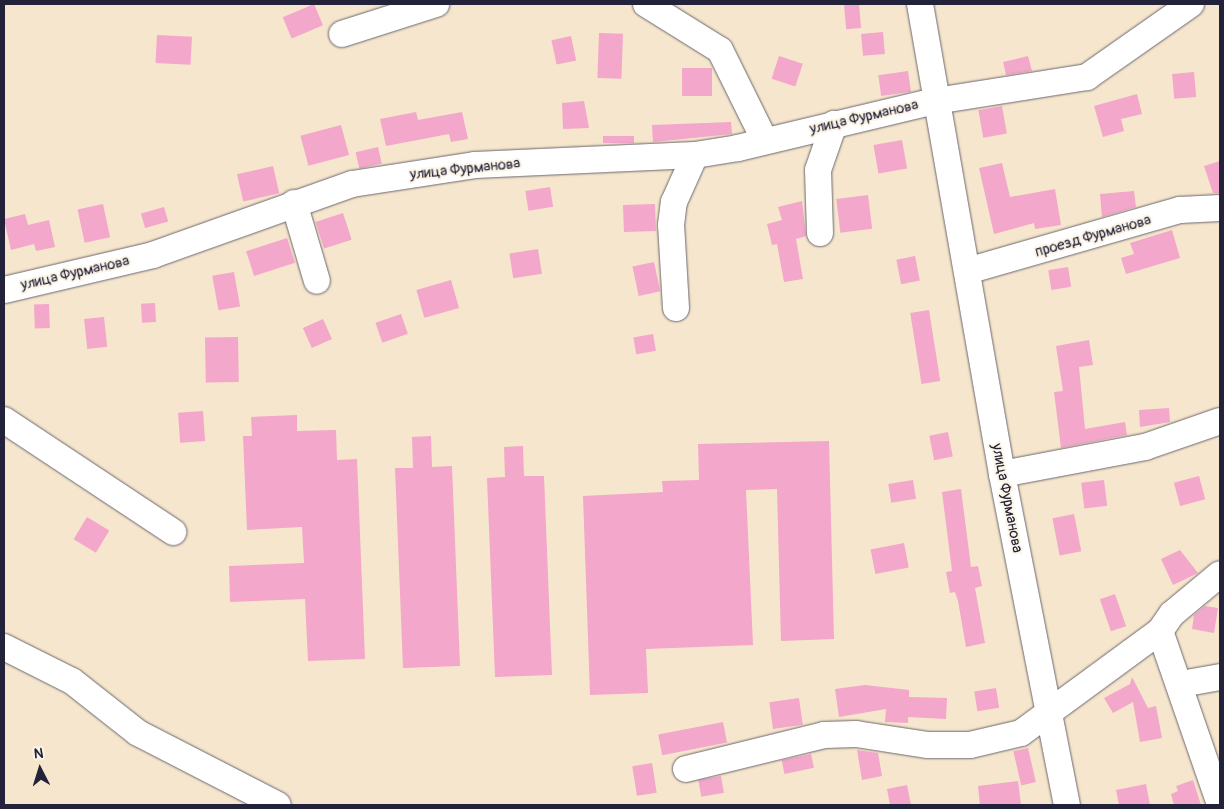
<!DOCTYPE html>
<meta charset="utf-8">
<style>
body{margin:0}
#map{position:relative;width:1224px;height:809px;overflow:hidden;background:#f6e6cd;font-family:Pangolin,sans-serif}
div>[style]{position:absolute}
.building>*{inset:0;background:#f3a7ca;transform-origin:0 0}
.roads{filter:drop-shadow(0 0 1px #6c676e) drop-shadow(0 0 1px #6c676e)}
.minor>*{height:26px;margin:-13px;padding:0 13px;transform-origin:13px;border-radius:13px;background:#fff}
span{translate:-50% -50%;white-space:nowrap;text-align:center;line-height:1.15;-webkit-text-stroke:4px #fcf5e5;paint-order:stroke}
.street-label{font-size:15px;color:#22223b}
.frame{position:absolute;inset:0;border:5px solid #22223b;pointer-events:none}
.north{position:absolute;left:15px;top:744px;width:50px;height:50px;-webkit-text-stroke:4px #fcf5e5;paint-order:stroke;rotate:355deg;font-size:14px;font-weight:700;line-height:20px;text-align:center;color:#22223b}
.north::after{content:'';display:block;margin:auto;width:18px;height:22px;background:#22223b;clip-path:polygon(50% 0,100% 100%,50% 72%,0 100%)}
</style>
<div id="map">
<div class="building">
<div style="left:314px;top:4px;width:23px;height:34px;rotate:67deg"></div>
<div style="left:859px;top:4px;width:24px;height:15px;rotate:85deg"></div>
<div style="left:883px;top:32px;width:22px;height:22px;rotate:85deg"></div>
<div style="left:599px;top:33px;width:24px;height:45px;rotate:2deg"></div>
<div style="left:157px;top:35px;width:35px;height:28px;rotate:3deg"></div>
<div style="left:571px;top:36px;width:25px;height:20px;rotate:78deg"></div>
<div style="left:779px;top:56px;width:25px;height:24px;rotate:18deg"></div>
<div style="clip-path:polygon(1028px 56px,1032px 71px,1006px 75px,1003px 62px)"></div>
<div style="left:682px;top:68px;width:30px;height:28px"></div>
<div style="left:908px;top:71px;width:21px;height:30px;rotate:82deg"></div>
<div style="left:1194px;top:72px;width:25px;height:22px;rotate:85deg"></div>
<div style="clip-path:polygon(1137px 94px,1142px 114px,1121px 119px,1124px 131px,1103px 137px,1094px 106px)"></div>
<div style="clip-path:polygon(584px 101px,589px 128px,563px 129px,562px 103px)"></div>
<div style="left:1002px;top:106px;width:28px;height:24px;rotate:80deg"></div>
<div style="clip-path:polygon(416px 112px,418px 120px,462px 112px,468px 139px,451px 142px,449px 134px,386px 146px,380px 119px)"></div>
<div style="clip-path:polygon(731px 122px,732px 134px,653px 142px,652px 125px)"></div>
<div style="left:341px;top:125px;width:31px;height:42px;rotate:75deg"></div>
<div style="left:634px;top:136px;width:7px;height:31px;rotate:90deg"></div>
<div style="left:902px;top:140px;width:29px;height:29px;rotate:80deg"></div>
<div style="left:378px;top:147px;width:17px;height:23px;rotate:77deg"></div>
<div style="clip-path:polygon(1220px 161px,1220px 193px,1213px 193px,1204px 166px)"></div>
<div style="clip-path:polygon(1002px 163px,1010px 197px,1055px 189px,1061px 225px,1035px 229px,1034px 223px,994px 234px,979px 168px)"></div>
<div style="left:273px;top:166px;width:28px;height:37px;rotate:77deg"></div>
<div style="left:550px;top:187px;width:20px;height:25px;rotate:81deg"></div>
<div style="clip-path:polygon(1134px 191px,1136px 207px,1102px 217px,1100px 194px)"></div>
<div style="left:868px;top:195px;width:34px;height:32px;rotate:83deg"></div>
<div style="clip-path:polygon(802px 201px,806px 236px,796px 239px,803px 279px,784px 282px,777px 244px,772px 245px,767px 224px,782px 220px,778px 207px)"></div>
<div style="left:103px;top:204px;width:34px;height:26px;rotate:78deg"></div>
<div style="left:655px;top:204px;width:27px;height:32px;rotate:88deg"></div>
<div style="left:164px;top:207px;width:15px;height:24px;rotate:74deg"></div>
<div style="left:343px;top:213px;width:28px;height:29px;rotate:72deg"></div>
<div style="clip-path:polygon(25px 214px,28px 225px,49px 220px,55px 247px,36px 251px,34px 244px,11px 250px,4px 219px)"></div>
<div style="clip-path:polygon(1172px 230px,1180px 258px,1126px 274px,1121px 258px,1134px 254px,1130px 243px)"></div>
<div style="left:287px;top:238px;width:26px;height:43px;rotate:72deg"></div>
<div style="left:538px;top:249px;width:25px;height:29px;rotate:81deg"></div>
<div style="left:915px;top:256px;width:25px;height:19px;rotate:79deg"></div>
<div style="left:654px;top:262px;width:30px;height:22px;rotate:78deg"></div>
<div style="left:1068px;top:267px;width:20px;height:20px;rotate:81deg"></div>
<div style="left:234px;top:272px;width:35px;height:22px;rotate:80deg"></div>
<div style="left:451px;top:280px;width:29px;height:36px;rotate:74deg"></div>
<div style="left:155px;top:303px;width:19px;height:14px;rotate:87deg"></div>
<div style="left:49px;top:304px;width:24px;height:15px;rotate:88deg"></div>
<div style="left:929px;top:310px;width:72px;height:19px;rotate:81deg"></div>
<div style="left:401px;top:314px;width:21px;height:27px;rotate:71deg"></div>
<div style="left:104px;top:317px;width:30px;height:20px;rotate:84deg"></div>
<div style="left:323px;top:319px;width:22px;height:22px;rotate:66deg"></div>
<div style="left:653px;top:334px;width:17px;height:20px;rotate:80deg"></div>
<div style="left:238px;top:337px;width:45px;height:33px;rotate:89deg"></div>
<div style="clip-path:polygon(1089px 340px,1093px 365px,1079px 367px,1085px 429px,1125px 422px,1127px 435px,1061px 448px,1054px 392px,1063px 391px,1056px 346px)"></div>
<div style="clip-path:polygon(1169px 408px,1170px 422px,1140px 427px,1139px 410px)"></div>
<div style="left:203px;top:411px;width:30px;height:25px;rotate:86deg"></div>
<div style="clip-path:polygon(297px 415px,297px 431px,336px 430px,337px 460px,357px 459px,365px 659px,308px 661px,305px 599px,230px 602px,229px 566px,304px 563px,302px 527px,247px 530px,243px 436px,252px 436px,251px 417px)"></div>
<div style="left:948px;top:432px;width:25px;height:19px;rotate:79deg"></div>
<div style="clip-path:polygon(431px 436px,432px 467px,452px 466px,460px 666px,403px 668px,395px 468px,413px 468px,412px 437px)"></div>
<div style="clip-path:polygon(829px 441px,834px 639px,781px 641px,777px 489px,746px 490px,753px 645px,646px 649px,648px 693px,590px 695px,583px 496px,663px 492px,662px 481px,699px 480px,698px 444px)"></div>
<div style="clip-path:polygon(523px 446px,524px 476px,544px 476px,552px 675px,495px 677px,487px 478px,505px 477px,504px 447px)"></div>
<div style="left:1199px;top:476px;width:24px;height:26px;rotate:75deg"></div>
<div style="left:913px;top:480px;width:19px;height:25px;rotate:81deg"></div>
<div style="left:1104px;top:480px;width:26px;height:23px;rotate:83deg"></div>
<div style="clip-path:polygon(961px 489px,971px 567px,978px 566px,982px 586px,975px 588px,985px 643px,966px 647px,958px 601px,955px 592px,950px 593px,946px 572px,952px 571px,942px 492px)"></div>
<div style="left:1074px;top:514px;width:38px;height:22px;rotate:79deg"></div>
<div style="left:87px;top:517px;width:26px;height:26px;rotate:31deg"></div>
<div style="left:904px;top:543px;width:25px;height:34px;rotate:79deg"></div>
<div style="clip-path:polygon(1180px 550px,1198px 573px,1173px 585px,1161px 559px)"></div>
<div style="left:1115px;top:594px;width:34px;height:16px;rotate:71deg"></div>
<div style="clip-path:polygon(1205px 606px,1218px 608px,1214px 633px,1192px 629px,1194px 615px)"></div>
<div style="clip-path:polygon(1132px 677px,1148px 708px,1156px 706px,1162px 738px,1140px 742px,1133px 702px,1113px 713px,1104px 698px,1130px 684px)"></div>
<div style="clip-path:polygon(865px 685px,909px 690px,909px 697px,947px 698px,946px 719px,908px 717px,908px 723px,885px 722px,886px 709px,839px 717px,835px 689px)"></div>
<div style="left:996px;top:688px;width:20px;height:22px;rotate:81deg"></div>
<div style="left:799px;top:698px;width:27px;height:30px;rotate:82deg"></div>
<div style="left:723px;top:722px;width:21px;height:66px;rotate:79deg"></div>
<div style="left:1028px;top:748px;width:35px;height:15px;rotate:77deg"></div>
<div style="clip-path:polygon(857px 750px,878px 753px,882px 776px,862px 780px)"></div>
<div style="left:811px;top:754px;width:14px;height:30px;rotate:78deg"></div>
<div style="left:652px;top:763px;width:30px;height:20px;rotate:81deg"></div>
<div style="left:721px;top:776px;width:17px;height:23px;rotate:80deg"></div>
<div style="clip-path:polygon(1193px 780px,1201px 805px,1174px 805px,1171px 794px,1178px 791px,1176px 786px)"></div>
<div style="clip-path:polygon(1018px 781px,1021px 805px,980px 805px,978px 786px)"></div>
<div style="clip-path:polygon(1146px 784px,1150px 805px,1119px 805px,1116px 790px)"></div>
<div style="clip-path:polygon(907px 785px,911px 805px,890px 805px,887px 789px)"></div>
</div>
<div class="roads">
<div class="minor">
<div style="left:646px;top:4px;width:87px;rotate:31.9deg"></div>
<div style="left:720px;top:50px;width:99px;rotate:63.7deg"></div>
<div style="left:920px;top:4px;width:477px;rotate:80.1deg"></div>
<div style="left:1002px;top:474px;width:337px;rotate:78.9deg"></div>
<div style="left:342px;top:34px;width:99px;rotate:-17.7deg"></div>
<div style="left:294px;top:203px;width:81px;rotate:73.6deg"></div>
<div style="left:820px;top:233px;width:63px;rotate:-91.8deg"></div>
<div style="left:818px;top:170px;width:49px;rotate:-70.8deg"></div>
<div style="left:967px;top:271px;width:222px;rotate:-16deg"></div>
<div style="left:1180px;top:210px;width:40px;rotate:-2.9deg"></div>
<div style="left:4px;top:290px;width:153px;rotate:-13.2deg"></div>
<div style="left:153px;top:255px;width:211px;rotate:-19.6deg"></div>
<div style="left:352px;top:184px;width:124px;rotate:-8.8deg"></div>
<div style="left:475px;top:165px;width:220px;rotate:-2.6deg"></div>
<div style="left:695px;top:155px;width:44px;rotate:-9.2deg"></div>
<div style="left:738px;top:148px;width:204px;rotate:-13.4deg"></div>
<div style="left:936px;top:101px;width:153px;rotate:-9deg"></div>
<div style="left:1087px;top:77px;width:127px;rotate:-35.1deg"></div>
<div style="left:676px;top:308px;width:83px;rotate:-93.4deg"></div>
<div style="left:671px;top:225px;width:23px;rotate:-83deg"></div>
<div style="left:674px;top:202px;width:51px;rotate:-65.9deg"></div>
<div style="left:4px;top:420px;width:203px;rotate:33.5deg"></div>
<div style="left:1002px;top:474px;width:146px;rotate:-10.7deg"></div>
<div style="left:1145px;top:447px;width:79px;rotate:-19.1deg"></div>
<div style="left:1160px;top:631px;width:183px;rotate:70.9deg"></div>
<div style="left:4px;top:647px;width:76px;rotate:26.6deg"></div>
<div style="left:72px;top:681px;width:84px;rotate:38.2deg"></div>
<div style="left:138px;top:733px;width:157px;rotate:27.2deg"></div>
<div style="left:1181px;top:684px;width:40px;rotate:-10deg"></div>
<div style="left:686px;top:769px;width:142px;rotate:-13.8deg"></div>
<div style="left:824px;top:735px;width:32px;rotate:-2deg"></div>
<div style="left:856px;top:734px;width:73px;rotate:8.7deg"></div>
<div style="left:928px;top:745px;width:42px"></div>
<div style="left:970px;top:745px;width:52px;rotate:-13.2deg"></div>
<div style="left:1021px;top:733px;width:172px;rotate:-36.3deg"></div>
<div style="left:1160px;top:631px;width:21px;rotate:-55deg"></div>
<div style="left:1172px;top:614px;width:62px;rotate:-39.8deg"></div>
</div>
</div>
<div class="street-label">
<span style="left:864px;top:117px;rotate:-13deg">улица Фурманова</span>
<span style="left:465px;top:169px;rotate:-6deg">улица Фурманова</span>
<span style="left:1093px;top:236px;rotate:-16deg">проезд Фурманова</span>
<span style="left:75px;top:273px;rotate:-13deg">улица Фурманова</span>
<span style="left:1007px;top:498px;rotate:79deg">улица Фурманова</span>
</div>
<div class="frame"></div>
<div class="north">N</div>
</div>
